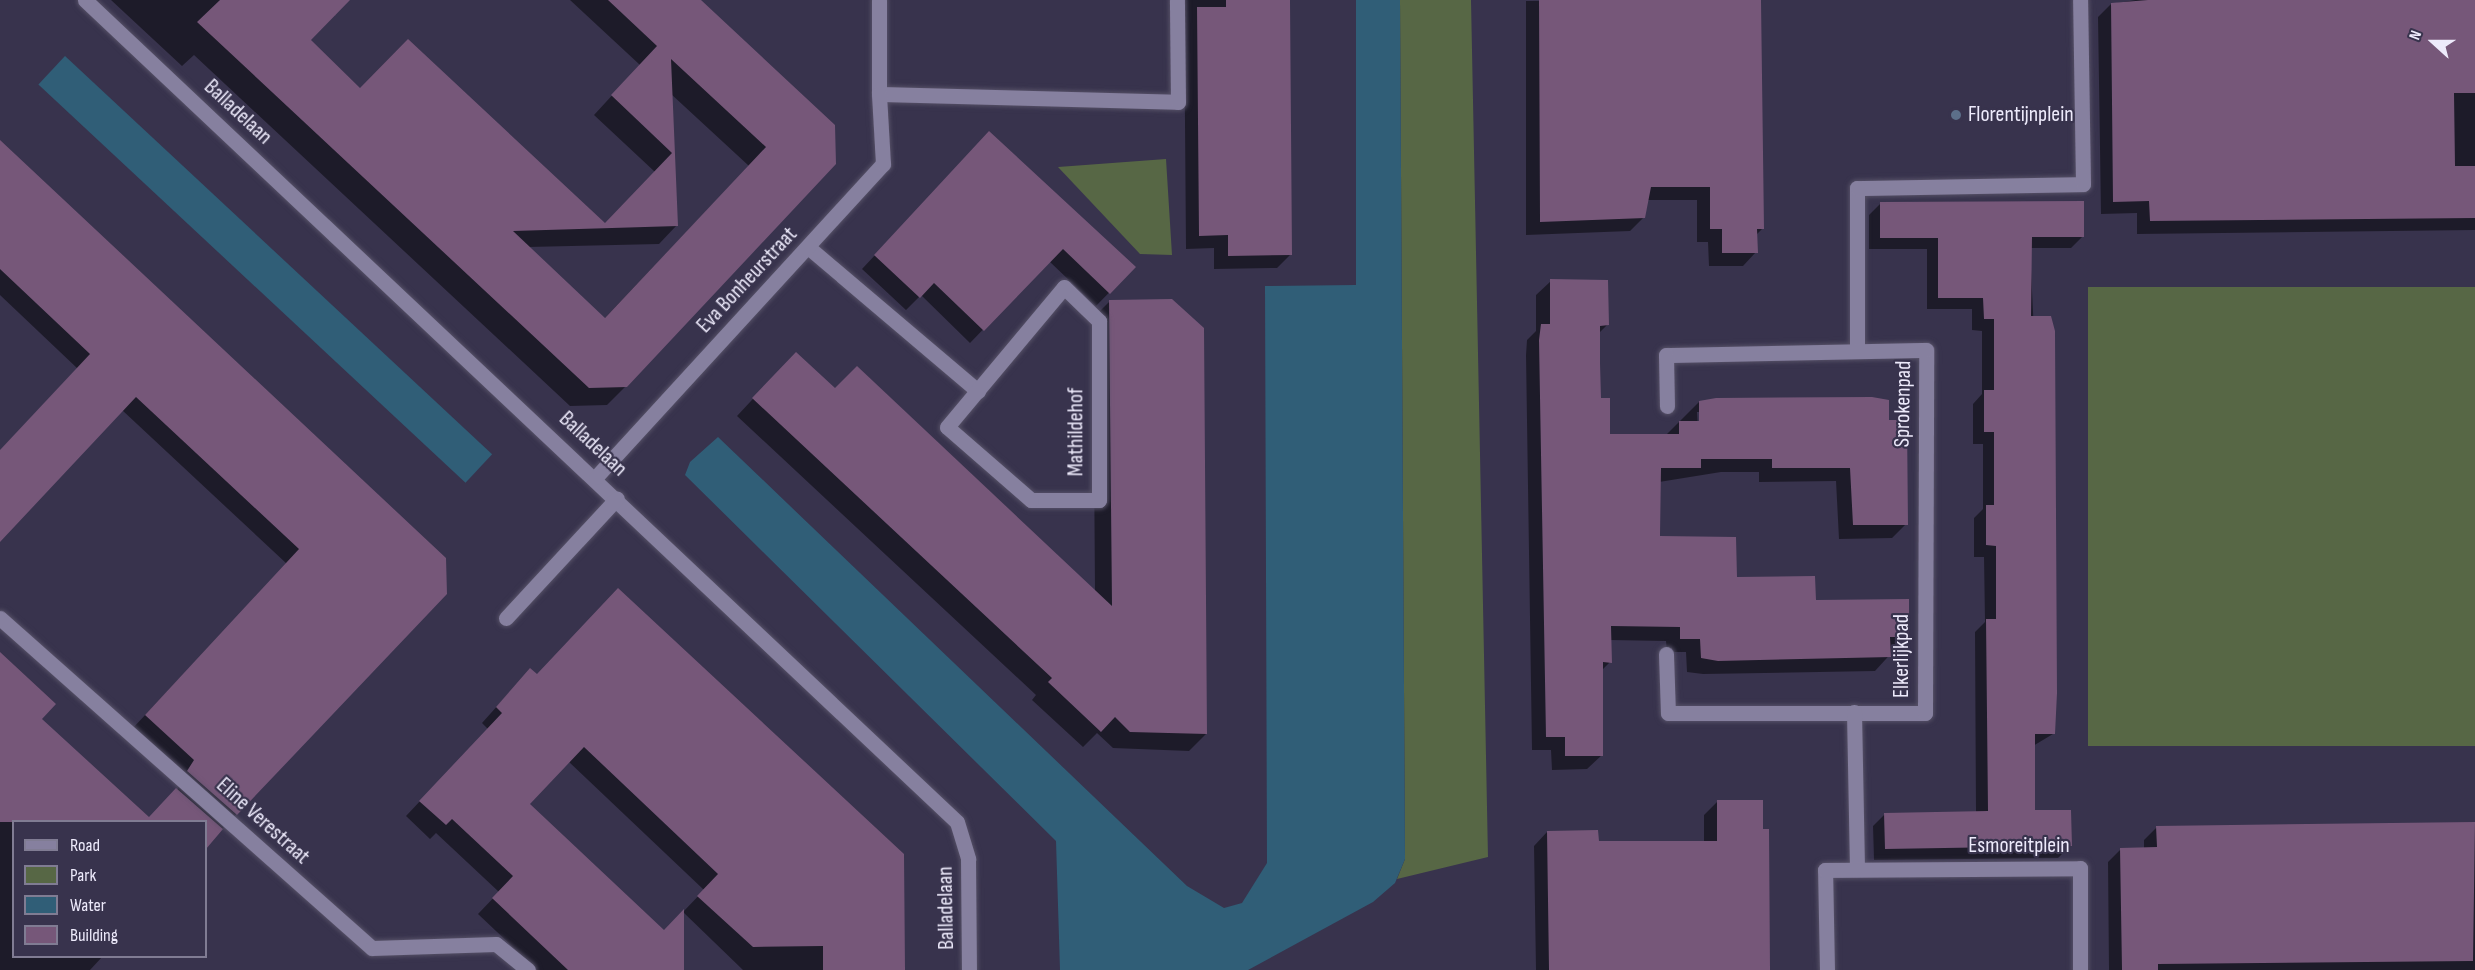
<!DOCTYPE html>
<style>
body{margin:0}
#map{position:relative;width:2475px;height:970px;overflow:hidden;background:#38334d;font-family:"Sofia Sans Condensed",sans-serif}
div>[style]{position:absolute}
.green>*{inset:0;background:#576745;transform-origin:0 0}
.water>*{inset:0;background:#305e77;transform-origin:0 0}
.shadow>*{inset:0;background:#0007}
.building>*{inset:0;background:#765779}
.roads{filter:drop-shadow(0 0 2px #555066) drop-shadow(0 0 2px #555066)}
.minor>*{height:15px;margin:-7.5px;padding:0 7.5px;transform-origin:7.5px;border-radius:7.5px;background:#86809f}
.dots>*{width:16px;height:16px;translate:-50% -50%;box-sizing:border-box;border:3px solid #38334d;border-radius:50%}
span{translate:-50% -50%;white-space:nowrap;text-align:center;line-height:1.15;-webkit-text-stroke:4.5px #38334d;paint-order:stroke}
.street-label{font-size:22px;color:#edeafb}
.poi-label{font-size:22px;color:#edeafb}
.left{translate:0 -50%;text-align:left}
.legend{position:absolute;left:12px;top:820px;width:195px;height:138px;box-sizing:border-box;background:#38334d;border:2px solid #807c93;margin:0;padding:8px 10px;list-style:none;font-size:18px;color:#edeafb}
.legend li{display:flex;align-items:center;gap:12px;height:30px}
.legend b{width:30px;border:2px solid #807c93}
.north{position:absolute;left:2403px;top:12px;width:60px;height:60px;-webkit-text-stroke:4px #38334d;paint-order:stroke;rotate:291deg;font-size:16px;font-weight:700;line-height:24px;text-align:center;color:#edeafb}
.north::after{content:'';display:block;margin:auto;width:21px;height:27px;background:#edeafb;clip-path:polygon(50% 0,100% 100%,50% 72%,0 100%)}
</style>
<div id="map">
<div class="green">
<div style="clip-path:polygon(1400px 0,1471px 0,1488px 857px,1397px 879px,1405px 859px)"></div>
<div style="clip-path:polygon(1166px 159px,1172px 255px,1140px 254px,1058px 167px)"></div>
<div style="left:2088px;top:287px;width:387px;height:459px"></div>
</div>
<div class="water">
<div style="clip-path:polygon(1356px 0,1400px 0,1405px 859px,1395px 883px,1373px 902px,1248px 970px,1060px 970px,1056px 841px,685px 475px,690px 462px,718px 437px,1187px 886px,1224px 908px,1242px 903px,1267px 863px,1265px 286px,1356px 285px)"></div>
<div style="left:65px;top:56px;width:584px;height:39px;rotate:43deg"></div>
</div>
<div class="shadow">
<div style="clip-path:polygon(evenodd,111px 0,263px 0,360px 90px,605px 224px,655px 172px,594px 115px,640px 65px,570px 0,699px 0,833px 125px,626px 386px,607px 405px,570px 406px,194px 55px,182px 66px,111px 0,671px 94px,749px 166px,604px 319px,528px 247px,659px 244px,677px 225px,671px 94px)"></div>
<div style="clip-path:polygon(1184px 0,1288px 0,1290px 255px,1277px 268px,1214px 269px,1214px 248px,1186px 249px)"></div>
<div style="clip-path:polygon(1760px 0,1762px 229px,1756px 235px,1756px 252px,1743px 266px,1709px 266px,1708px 242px,1697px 242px,1697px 200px,1647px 200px,1644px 217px,1630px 231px,1526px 235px,1526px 1px)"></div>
<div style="clip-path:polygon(2136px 0,2475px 0,2475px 230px,2137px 234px,2137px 213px,2101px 214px,2098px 17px,2111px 4px)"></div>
<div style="clip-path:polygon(0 143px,445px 593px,206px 846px,206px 822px,14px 822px,14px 956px,103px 956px,90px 970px,0 970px,0 674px,40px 719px,148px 819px,178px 789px,181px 775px,132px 729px,287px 564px,122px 410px,0 540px,0 451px,78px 369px,0 295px)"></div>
<div style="clip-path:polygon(977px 146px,1134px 267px,1096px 306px,1049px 261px,970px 343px,921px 295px,906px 310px,862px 269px)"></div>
<div style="clip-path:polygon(1881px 203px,2083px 236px,2071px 248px,2030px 248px,2053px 734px,2033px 746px,2033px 812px,2070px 846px,2058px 858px,1874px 860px,1873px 826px,1885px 814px,1976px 813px,1975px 632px,1985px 622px,1984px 557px,1974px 557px,1974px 518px,1983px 509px,1983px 444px,1973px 444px,1973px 404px,1982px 394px,1982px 331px,1972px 330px,1972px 309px,1927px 309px,1927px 249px,1869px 249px,1869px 215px)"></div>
<div style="clip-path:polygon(evenodd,1551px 281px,1607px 325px,1598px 334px,1599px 399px,1608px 435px,1666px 435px,1699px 402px,1887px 422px,1906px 524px,1892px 538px,1839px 539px,1836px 481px,1759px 482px,1759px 472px,1721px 472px,1659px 482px,1659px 537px,1735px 579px,1907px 636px,1875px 671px,1703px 674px,1687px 672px,1686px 652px,1667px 652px,1666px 641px,1609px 640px,1610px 662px,1601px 671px,1602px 755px,1587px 769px,1552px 770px,1551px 750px,1532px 750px,1526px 355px,1527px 340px,1536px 331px,1536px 295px,1551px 281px,1697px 412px,1700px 412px,1701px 429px,1698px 429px,1697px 412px)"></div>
<div style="clip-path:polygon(1110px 301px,1206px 734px,1189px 751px,1113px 748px,1097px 733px,1083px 747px,1032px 700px,1036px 695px,737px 416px,779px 371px,834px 390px,1095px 592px,1093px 318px)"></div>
<div style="clip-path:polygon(516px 685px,903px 970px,743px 970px,683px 912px,704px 890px,568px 761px,528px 804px,683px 970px,537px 970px,478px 914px,499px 892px,436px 833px,430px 839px,406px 816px,488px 729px,482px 723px)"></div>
<div style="clip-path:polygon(1717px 802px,1769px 970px,1536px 970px,1534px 846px,1547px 832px,1597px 842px,1704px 842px,1704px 815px)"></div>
<div style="clip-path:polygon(2475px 824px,2475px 970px,2109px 970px,2108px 862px,2121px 849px,2144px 849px,2144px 840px,2157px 827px)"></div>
</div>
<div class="building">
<div style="clip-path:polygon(evenodd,220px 0,350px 0,311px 40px,360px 88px,408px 39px,605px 223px,672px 153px,611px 95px,657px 46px,608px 0,701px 0,835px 125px,836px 164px,627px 387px,589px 388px,197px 22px,220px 0,671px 59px,766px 147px,605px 318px,513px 231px,678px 226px,671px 59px)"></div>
<div style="clip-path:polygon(1226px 0,1290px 0,1292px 255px,1228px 256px,1228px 235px,1199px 236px,1197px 7px,1226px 7px)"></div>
<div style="clip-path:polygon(1539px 0,1761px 0,1764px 229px,1757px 229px,1758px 253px,1722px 253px,1722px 229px,1710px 229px,1710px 187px,1651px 187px,1645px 218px,1540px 222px)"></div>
<div style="clip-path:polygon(2148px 0,2475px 0,2475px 93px,2454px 93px,2455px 166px,2475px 166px,2475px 218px,2150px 221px,2149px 201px,2113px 202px,2111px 3px)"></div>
<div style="clip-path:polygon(989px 131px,1136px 267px,1110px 294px,1063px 249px,984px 331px,934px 283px,920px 298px,874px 255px)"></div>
<div style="clip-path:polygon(0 140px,446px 558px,447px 594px,237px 815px,187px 771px,194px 760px,145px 715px,299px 549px,136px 397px,0 542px,0 450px,90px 354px,0 269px)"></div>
<div style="clip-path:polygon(2084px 201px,2084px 237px,2032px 237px,2031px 316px,2051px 316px,2055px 331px,2057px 693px,2055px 734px,2035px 734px,2035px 810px,2071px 810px,2072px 846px,1885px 849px,1884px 813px,1988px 811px,1986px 619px,1996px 619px,1996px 546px,1986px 545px,1986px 505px,1994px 505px,1994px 432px,1984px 432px,1984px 390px,1994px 390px,1994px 319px,1984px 319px,1983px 298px,1938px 298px,1938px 238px,1880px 238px,1880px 202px)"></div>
<div style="clip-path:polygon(1550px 279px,1608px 280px,1609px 325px,1600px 326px,1600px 363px,1601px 398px,1610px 398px,1610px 434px,1679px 434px,1679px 421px,1699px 421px,1699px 401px,1716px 398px,1872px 397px,1889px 400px,1889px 420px,1907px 420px,1908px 525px,1853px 525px,1850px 468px,1772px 468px,1772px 459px,1701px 459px,1701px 468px,1661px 468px,1660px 536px,1736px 537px,1737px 577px,1815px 576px,1816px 600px,1909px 599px,1909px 637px,1890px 637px,1891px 657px,1718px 661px,1701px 658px,1700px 639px,1680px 639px,1680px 627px,1611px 626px,1612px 663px,1603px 662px,1603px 756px,1565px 756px,1565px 737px,1546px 737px,1539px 340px,1541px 324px,1550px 324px)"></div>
<div style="clip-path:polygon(1172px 299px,1204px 328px,1207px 734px,1130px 732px,1115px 717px,1101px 732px,1048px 682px,1052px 678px,752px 398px,796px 352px,835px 388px,857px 366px,1112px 606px,1109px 300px)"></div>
<div style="clip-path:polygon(618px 588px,904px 854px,905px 970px,823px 970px,823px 946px,753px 947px,697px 896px,718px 874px,584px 747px,530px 804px,664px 930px,684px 909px,684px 970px,568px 970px,492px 898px,513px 876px,452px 819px,446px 825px,419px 801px,502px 713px,496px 707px,530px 668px,537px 674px)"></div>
<div style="clip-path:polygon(0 652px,56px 704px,42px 719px,149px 817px,176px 788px,223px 829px,206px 849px,206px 822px,0 822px)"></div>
<div style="clip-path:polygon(1717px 800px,1763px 800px,1763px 829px,1769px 829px,1770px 970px,1549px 970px,1547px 831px,1598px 830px,1599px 841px,1717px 841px)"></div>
<div style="clip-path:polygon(2475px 822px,2473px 961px,2158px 964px,2158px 970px,2122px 970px,2120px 848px,2157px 847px,2156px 826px)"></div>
</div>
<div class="roads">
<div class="minor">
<div style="left:85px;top:0;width:1198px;rotate:43.31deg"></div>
<div style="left:957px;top:822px;width:39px;rotate:73deg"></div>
<div style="left:968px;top:859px;width:111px;rotate:89.5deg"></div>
<div style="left:879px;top:0;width:94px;rotate:90deg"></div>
<div style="left:879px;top:94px;width:299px;rotate:1.5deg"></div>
<div style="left:1178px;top:102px;width:102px;rotate:-90.6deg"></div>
<div style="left:808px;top:247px;width:223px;rotate:40.3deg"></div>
<div style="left:1064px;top:287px;width:49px;rotate:44.2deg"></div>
<div style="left:1099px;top:321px;width:179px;rotate:90deg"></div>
<div style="left:1099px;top:500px;width:68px;rotate:180deg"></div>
<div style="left:1031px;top:500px;width:111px;rotate:-139deg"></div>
<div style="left:947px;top:427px;width:182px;rotate:-50.1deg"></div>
<div style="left:1857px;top:351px;width:163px;rotate:-90deg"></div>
<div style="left:1857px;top:188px;width:226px;rotate:-1deg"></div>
<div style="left:2083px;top:184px;width:184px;rotate:-90.9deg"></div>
<div style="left:596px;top:477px;width:425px;rotate:-47.5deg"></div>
<div style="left:883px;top:164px;width:70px;rotate:-93.3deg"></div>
<div style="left:0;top:618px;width:497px;rotate:41.6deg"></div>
<div style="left:372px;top:948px;width:124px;rotate:-1.8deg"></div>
<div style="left:496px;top:944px;width:41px;rotate:39.1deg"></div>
<div style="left:506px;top:618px;width:163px;rotate:-47.2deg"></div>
<div style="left:1666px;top:654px;width:59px;rotate:88.1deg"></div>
<div style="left:1668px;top:713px;width:257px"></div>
<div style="left:1925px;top:713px;width:363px;rotate:-89.8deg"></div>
<div style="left:1926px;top:350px;width:260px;rotate:178.9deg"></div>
<div style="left:1666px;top:355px;width:51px;rotate:88.9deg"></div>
<div style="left:1854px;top:712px;width:157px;rotate:88.9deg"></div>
<div style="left:1827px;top:970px;width:100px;rotate:-91.1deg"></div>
<div style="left:1825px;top:870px;width:255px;rotate:-0.4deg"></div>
<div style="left:2080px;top:868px;width:102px;rotate:90deg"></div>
</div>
</div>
<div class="dots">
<div style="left:1956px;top:115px;background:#5c6f8a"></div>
</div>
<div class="street-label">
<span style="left:238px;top:112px;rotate:43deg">Balladelaan</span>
<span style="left:747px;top:280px;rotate:-47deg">Eva Bonheurstraat</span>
<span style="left:1903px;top:404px;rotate:-89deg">Sprokenpad</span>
<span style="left:1076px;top:432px;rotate:-90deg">Mathildehof</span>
<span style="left:593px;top:444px;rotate:43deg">Balladelaan</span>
<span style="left:1902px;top:656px;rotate:-90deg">Elkerlijkpad</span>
<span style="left:263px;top:821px;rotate:42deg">Eline Verestraat</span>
<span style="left:2019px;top:846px">Esmoreitplein</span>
<span style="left:946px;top:908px;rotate:-91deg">Balladelaan</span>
</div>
<div class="poi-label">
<span class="left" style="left:1968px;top:115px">Florentijnplein</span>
</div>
<ul class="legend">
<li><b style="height:8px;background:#86809f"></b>Road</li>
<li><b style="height:16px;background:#576745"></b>Park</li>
<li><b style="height:16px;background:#305e77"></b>Water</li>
<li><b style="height:16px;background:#765779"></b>Building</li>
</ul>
<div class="north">N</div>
</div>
